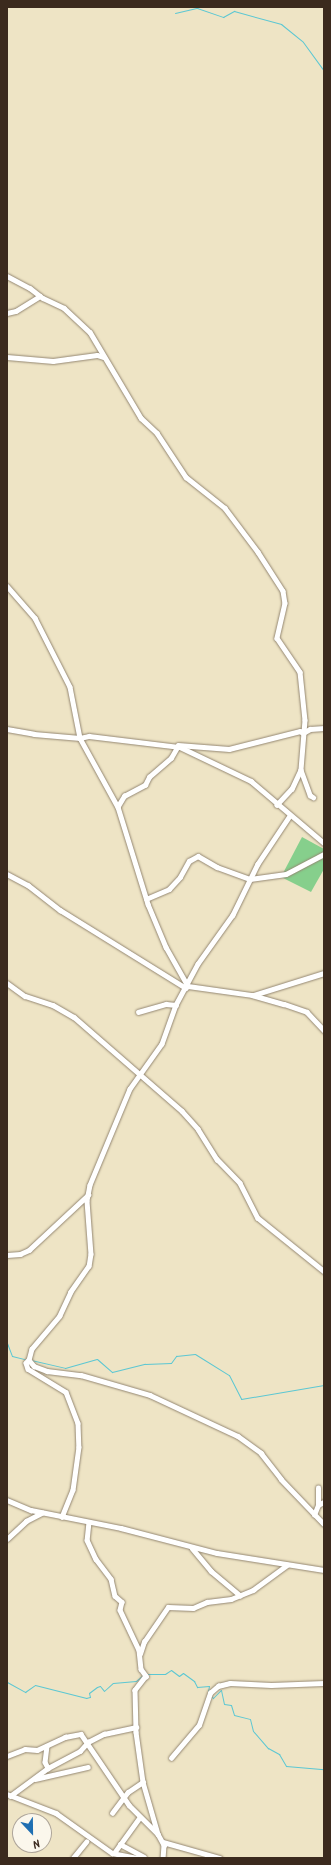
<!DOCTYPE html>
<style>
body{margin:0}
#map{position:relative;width:331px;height:1865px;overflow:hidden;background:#eee4c5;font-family:Kalam,sans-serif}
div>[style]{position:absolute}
.green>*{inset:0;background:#86cf8c}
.stream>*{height:1px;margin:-0.5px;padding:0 0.5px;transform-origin:0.5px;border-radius:0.5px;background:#5bc7d3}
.roads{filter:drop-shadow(0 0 1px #948772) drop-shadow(0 0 1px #948772)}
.minor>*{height:4.5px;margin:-2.25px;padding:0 2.25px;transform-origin:2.25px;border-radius:2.25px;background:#fff}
span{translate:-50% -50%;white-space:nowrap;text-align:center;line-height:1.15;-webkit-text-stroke:3px #fbf7ec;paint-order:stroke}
.frame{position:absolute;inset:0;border:8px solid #3b2a1e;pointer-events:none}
.north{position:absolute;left:12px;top:1813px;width:40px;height:40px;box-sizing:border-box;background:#fbf7ec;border:1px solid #aea59a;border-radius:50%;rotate:158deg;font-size:11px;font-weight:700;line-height:16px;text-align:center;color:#3b2a1e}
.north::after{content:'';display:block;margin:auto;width:14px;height:18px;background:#1f6fb2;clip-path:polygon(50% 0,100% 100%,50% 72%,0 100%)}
</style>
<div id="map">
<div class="green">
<div style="clip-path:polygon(302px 837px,324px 849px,324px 869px,311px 892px,281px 877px)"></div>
</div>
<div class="stream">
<div style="left:175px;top:13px;width:23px;rotate:-13deg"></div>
<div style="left:197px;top:8px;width:28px;rotate:19deg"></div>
<div style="left:223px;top:17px;width:13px;rotate:-29deg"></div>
<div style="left:234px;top:11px;width:49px;rotate:15.5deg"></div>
<div style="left:281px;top:24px;width:28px;rotate:39deg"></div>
<div style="left:303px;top:42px;width:36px;rotate:54deg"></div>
<div style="left:7px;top:1343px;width:14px;rotate:69deg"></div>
<div style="left:12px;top:1356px;width:16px;rotate:14deg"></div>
<div style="left:31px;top:1360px;width:35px;rotate:13deg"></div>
<div style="left:65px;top:1368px;width:33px;rotate:-16deg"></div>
<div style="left:97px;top:1359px;width:20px;rotate:41deg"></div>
<div style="left:112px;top:1372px;width:34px;rotate:-14deg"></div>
<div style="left:145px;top:1364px;width:26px;rotate:-2deg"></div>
<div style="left:171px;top:1363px;width:9px;rotate:-54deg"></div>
<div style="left:176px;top:1356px;width:19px;rotate:-6deg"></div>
<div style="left:195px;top:1354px;width:40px;rotate:32deg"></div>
<div style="left:229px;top:1375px;width:27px;rotate:63deg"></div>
<div style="left:241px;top:1399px;width:84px;rotate:-9.6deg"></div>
<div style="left:147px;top:1674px;width:18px"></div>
<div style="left:165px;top:1674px;width:7px;rotate:-34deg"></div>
<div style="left:171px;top:1670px;width:10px;rotate:37deg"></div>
<div style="left:179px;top:1676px;width:5px;rotate:-37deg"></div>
<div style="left:183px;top:1673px;width:14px;rotate:36deg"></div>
<div style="left:194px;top:1681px;width:7px;rotate:63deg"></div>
<div style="left:197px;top:1687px;width:12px;rotate:-5deg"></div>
<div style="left:209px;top:1686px;width:5px;rotate:101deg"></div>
<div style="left:7px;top:1682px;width:21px;rotate:29deg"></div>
<div style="left:25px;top:1692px;width:12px;rotate:-35deg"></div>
<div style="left:35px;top:1685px;width:53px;rotate:14.3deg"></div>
<div style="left:86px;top:1698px;width:4px;rotate:-14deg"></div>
<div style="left:90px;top:1697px;width:4px;rotate:-104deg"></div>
<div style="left:89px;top:1693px;width:10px;rotate:-37deg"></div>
<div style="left:97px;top:1687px;width:3px;rotate:-18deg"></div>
<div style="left:100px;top:1686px;width:6px;rotate:51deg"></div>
<div style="left:104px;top:1691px;width:12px;rotate:-42deg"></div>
<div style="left:113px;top:1683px;width:23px;rotate:-5deg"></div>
<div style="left:136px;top:1681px;width:11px;rotate:-41deg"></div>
<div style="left:211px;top:1696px;width:3px;rotate:45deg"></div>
<div style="left:213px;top:1698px;width:11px;rotate:-45deg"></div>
<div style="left:221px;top:1690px;width:14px;rotate:78deg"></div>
<div style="left:224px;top:1704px;width:7px;rotate:8deg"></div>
<div style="left:231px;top:1705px;width:10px;rotate:73deg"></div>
<div style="left:234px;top:1715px;width:16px;rotate:14deg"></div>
<div style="left:250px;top:1719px;width:12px;rotate:76deg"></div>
<div style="left:253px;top:1731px;width:23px;rotate:49deg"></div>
<div style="left:268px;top:1748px;width:13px;rotate:29deg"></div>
<div style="left:279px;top:1754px;width:14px;rotate:60deg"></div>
<div style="left:286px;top:1766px;width:38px;rotate:5deg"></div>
</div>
<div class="roads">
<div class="minor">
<div style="left:7px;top:276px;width:26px;rotate:28deg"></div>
<div style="left:30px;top:288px;width:16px;rotate:38deg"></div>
<div style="left:43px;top:298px;width:23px;rotate:25deg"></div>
<div style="left:64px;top:308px;width:35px;rotate:43deg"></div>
<div style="left:90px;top:332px;width:100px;rotate:59.3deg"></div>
<div style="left:141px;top:418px;width:22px;rotate:43deg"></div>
<div style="left:157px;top:433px;width:53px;rotate:56.6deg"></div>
<div style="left:186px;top:477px;width:50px;rotate:38.5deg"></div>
<div style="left:225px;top:508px;width:55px;rotate:53.1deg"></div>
<div style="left:258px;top:552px;width:46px;rotate:57.3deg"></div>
<div style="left:283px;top:591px;width:12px;rotate:81deg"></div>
<div style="left:285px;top:603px;width:36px;rotate:103deg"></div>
<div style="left:277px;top:638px;width:41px;rotate:55.9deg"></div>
<div style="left:300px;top:672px;width:48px;rotate:84.1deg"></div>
<div style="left:305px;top:720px;width:50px;rotate:94.6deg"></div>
<div style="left:301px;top:770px;width:21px;rotate:115deg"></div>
<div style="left:292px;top:789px;width:22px;rotate:133deg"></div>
<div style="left:7px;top:313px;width:9px;rotate:-13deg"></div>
<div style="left:16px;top:311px;width:28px;rotate:-32deg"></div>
<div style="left:7px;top:357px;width:46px;rotate:5deg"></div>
<div style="left:53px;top:361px;width:44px;rotate:-7.8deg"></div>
<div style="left:97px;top:355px;width:6px;rotate:18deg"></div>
<div style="left:7px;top:586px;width:43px;rotate:48.8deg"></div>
<div style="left:35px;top:618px;width:77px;rotate:63.1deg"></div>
<div style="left:70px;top:687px;width:52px;rotate:78.9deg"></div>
<div style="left:80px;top:738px;width:79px;rotate:61.2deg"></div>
<div style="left:118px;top:807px;width:102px;rotate:72.8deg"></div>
<div style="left:148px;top:904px;width:47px;rotate:67.3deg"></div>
<div style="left:166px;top:947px;width:45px;rotate:60.6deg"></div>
<div style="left:188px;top:986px;width:65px;rotate:8deg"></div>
<div style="left:252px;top:995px;width:33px;rotate:16deg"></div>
<div style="left:284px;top:1004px;width:24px;rotate:19deg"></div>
<div style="left:307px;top:1012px;width:25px;rotate:47deg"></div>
<div style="left:7px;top:729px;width:27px;rotate:10deg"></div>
<div style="left:34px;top:734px;width:46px;rotate:5deg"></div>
<div style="left:80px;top:738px;width:9px;rotate:-13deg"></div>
<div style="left:89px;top:736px;width:92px;rotate:6.9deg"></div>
<div style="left:180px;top:747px;width:79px;rotate:25.6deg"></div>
<div style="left:251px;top:781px;width:96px;rotate:40.3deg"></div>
<div style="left:178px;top:745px;width:51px;rotate:4.5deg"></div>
<div style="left:229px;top:749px;width:73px;rotate:-14.2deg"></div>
<div style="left:300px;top:731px;width:4px;rotate:34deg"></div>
<div style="left:303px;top:733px;width:8px;rotate:-30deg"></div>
<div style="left:310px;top:729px;width:14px;rotate:-4deg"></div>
<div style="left:301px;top:770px;width:27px;rotate:70deg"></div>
<div style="left:310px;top:795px;width:4px;rotate:34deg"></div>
<div style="left:118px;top:806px;width:12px;rotate:-59deg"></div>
<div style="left:124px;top:796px;width:24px;rotate:-28deg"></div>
<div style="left:145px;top:785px;width:9px;rotate:-63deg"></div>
<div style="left:149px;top:777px;width:29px;rotate:-41deg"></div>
<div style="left:171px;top:758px;width:14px;rotate:-60deg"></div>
<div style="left:290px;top:816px;width:58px;rotate:123.7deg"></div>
<div style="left:258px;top:864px;width:57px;rotate:116.1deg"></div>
<div style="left:233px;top:915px;width:60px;rotate:125.5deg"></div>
<div style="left:198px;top:964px;width:47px;rotate:118.2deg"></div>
<div style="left:176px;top:1005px;width:41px;rotate:109.7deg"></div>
<div style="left:162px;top:1044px;width:55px;rotate:125.4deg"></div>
<div style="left:130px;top:1089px;width:104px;rotate:112.6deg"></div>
<div style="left:90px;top:1185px;width:16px;rotate:101deg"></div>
<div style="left:87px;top:1201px;width:53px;rotate:85.7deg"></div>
<div style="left:91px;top:1254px;width:12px;rotate:99deg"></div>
<div style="left:89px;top:1266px;width:32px;rotate:125deg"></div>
<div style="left:71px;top:1292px;width:26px;rotate:115deg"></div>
<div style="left:60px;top:1316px;width:43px;rotate:130.3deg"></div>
<div style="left:32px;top:1349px;width:11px;rotate:105deg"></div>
<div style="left:29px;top:1360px;width:8px;rotate:50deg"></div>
<div style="left:34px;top:1366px;width:14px;rotate:21deg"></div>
<div style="left:47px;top:1371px;width:34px;rotate:7deg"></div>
<div style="left:81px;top:1375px;width:72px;rotate:16.2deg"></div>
<div style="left:150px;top:1395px;width:97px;rotate:25deg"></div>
<div style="left:238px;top:1436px;width:29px;rotate:36deg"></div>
<div style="left:261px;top:1453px;width:33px;rotate:52deg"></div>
<div style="left:281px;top:1479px;width:62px;rotate:46.3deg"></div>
<div style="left:7px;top:874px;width:24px;rotate:28deg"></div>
<div style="left:28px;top:885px;width:41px;rotate:38deg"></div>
<div style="left:60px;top:910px;width:148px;rotate:31.8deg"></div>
<div style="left:146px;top:899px;width:25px;rotate:-23deg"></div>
<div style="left:169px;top:889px;width:16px;rotate:-47deg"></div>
<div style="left:180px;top:877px;width:18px;rotate:-61deg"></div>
<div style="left:189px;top:861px;width:10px;rotate:-29deg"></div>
<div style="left:198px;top:856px;width:22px;rotate:30deg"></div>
<div style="left:217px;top:867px;width:35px;rotate:20deg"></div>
<div style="left:250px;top:879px;width:36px;rotate:-8deg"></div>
<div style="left:286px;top:874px;width:43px;rotate:-27.8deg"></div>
<div style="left:7px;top:983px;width:22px;rotate:36deg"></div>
<div style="left:25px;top:996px;width:29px;rotate:18deg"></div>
<div style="left:53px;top:1005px;width:24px;rotate:30deg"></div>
<div style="left:74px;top:1017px;width:143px;rotate:41deg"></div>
<div style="left:182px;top:1111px;width:24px;rotate:48deg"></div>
<div style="left:198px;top:1129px;width:36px;rotate:58deg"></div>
<div style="left:217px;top:1159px;width:33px;rotate:46deg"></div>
<div style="left:240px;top:1183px;width:39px;rotate:63deg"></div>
<div style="left:258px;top:1218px;width:85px;rotate:38.8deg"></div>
<div style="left:254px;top:995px;width:73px;rotate:-17.4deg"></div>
<div style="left:138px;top:1012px;width:29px;rotate:-16deg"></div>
<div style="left:166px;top:1004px;width:10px;rotate:6deg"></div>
<div style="left:7px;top:1255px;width:13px;rotate:-4deg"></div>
<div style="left:20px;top:1254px;width:10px;rotate:-24deg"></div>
<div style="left:29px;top:1250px;width:81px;rotate:-43deg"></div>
<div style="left:29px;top:1360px;width:4px;rotate:135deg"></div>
<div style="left:26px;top:1363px;width:6px;rotate:72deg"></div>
<div style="left:28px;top:1369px;width:44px;rotate:31.2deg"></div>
<div style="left:66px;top:1392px;width:33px;rotate:69deg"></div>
<div style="left:78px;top:1423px;width:24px;rotate:88deg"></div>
<div style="left:79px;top:1447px;width:43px;rotate:97.9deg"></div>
<div style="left:73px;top:1490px;width:29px;rotate:112deg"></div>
<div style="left:7px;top:1500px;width:26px;rotate:23deg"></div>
<div style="left:31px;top:1510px;width:92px;rotate:11.3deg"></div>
<div style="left:121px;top:1528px;width:99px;rotate:14.6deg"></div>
<div style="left:217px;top:1553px;width:108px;rotate:9deg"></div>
<div style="left:318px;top:1505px;width:17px;rotate:-90deg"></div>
<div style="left:314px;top:1515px;width:11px;rotate:-68deg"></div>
<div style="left:318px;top:1505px;width:7px;rotate:-27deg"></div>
<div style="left:89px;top:1522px;width:18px;rotate:96deg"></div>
<div style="left:87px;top:1540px;width:21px;rotate:65deg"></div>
<div style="left:96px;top:1559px;width:25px;rotate:53deg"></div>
<div style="left:111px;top:1579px;width:17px;rotate:77deg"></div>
<div style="left:115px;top:1596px;width:9px;rotate:41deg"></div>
<div style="left:122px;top:1602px;width:8px;rotate:104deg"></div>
<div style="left:120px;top:1610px;width:44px;rotate:64.6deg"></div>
<div style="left:139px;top:1650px;width:19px;rotate:84deg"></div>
<div style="left:141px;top:1669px;width:9px;rotate:54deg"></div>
<div style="left:146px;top:1676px;width:18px;rotate:128deg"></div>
<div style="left:135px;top:1690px;width:42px;rotate:88.6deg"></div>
<div style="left:136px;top:1732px;width:50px;rotate:82deg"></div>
<div style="left:143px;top:1782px;width:54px;rotate:73.9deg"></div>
<div style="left:158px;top:1834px;width:13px;rotate:61deg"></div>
<div style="left:164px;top:1845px;width:13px;rotate:94deg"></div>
<div style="left:7px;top:1539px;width:26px;rotate:-43deg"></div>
<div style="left:26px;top:1521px;width:18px;rotate:-27deg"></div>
<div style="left:192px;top:1548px;width:30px;rotate:50deg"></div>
<div style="left:211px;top:1571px;width:38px;rotate:40deg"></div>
<div style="left:140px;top:1654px;width:13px;rotate:-72deg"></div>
<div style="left:144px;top:1642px;width:42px;rotate:-55.6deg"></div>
<div style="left:168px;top:1607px;width:25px;rotate:2deg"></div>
<div style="left:193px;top:1608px;width:15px;rotate:-23deg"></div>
<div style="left:207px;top:1602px;width:24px;rotate:-7deg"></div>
<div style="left:231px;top:1599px;width:24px;rotate:-22deg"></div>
<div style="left:253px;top:1590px;width:42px;rotate:-36.3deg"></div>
<div style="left:47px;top:1746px;width:16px;rotate:97deg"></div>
<div style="left:45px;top:1762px;width:7px;rotate:63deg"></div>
<div style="left:7px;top:1756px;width:19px;rotate:-21deg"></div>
<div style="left:25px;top:1749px;width:12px;rotate:5deg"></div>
<div style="left:37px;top:1750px;width:31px;rotate:-25deg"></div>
<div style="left:65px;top:1737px;width:16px;rotate:-11deg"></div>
<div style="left:81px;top:1734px;width:86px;rotate:55.9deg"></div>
<div style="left:129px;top:1805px;width:41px;rotate:45deg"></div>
<div style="left:171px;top:1758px;width:43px;rotate:-49.7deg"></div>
<div style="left:199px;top:1725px;width:34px;rotate:-71deg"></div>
<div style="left:210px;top:1693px;width:11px;rotate:-41deg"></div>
<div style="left:218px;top:1686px;width:12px;rotate:-14deg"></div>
<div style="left:230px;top:1683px;width:41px;rotate:2.8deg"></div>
<div style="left:271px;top:1685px;width:53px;rotate:-2.2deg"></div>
<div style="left:35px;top:1779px;width:54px;rotate:-12.8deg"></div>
<div style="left:7px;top:1794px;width:53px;rotate:21.2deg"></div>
<div style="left:56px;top:1813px;width:69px;rotate:35.5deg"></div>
<div style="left:112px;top:1853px;width:25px;rotate:11deg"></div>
<div style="left:10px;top:1796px;width:47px;rotate:-36.4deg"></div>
<div style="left:48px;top:1768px;width:36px;rotate:-28deg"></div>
<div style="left:80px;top:1751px;width:12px;rotate:-48deg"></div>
<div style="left:88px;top:1742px;width:18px;rotate:-27deg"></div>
<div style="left:104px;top:1734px;width:33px;rotate:-12deg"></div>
<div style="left:112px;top:1813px;width:26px;rotate:-53deg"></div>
<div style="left:128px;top:1792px;width:18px;rotate:-34deg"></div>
<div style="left:163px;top:1842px;width:59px;rotate:15.7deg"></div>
<div style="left:120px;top:1844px;width:27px;rotate:28deg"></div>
<div style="left:114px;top:1853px;width:44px;rotate:-54.2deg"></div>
<div style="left:73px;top:1858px;width:21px;rotate:-51deg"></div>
</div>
</div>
<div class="frame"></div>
<div class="north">N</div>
</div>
